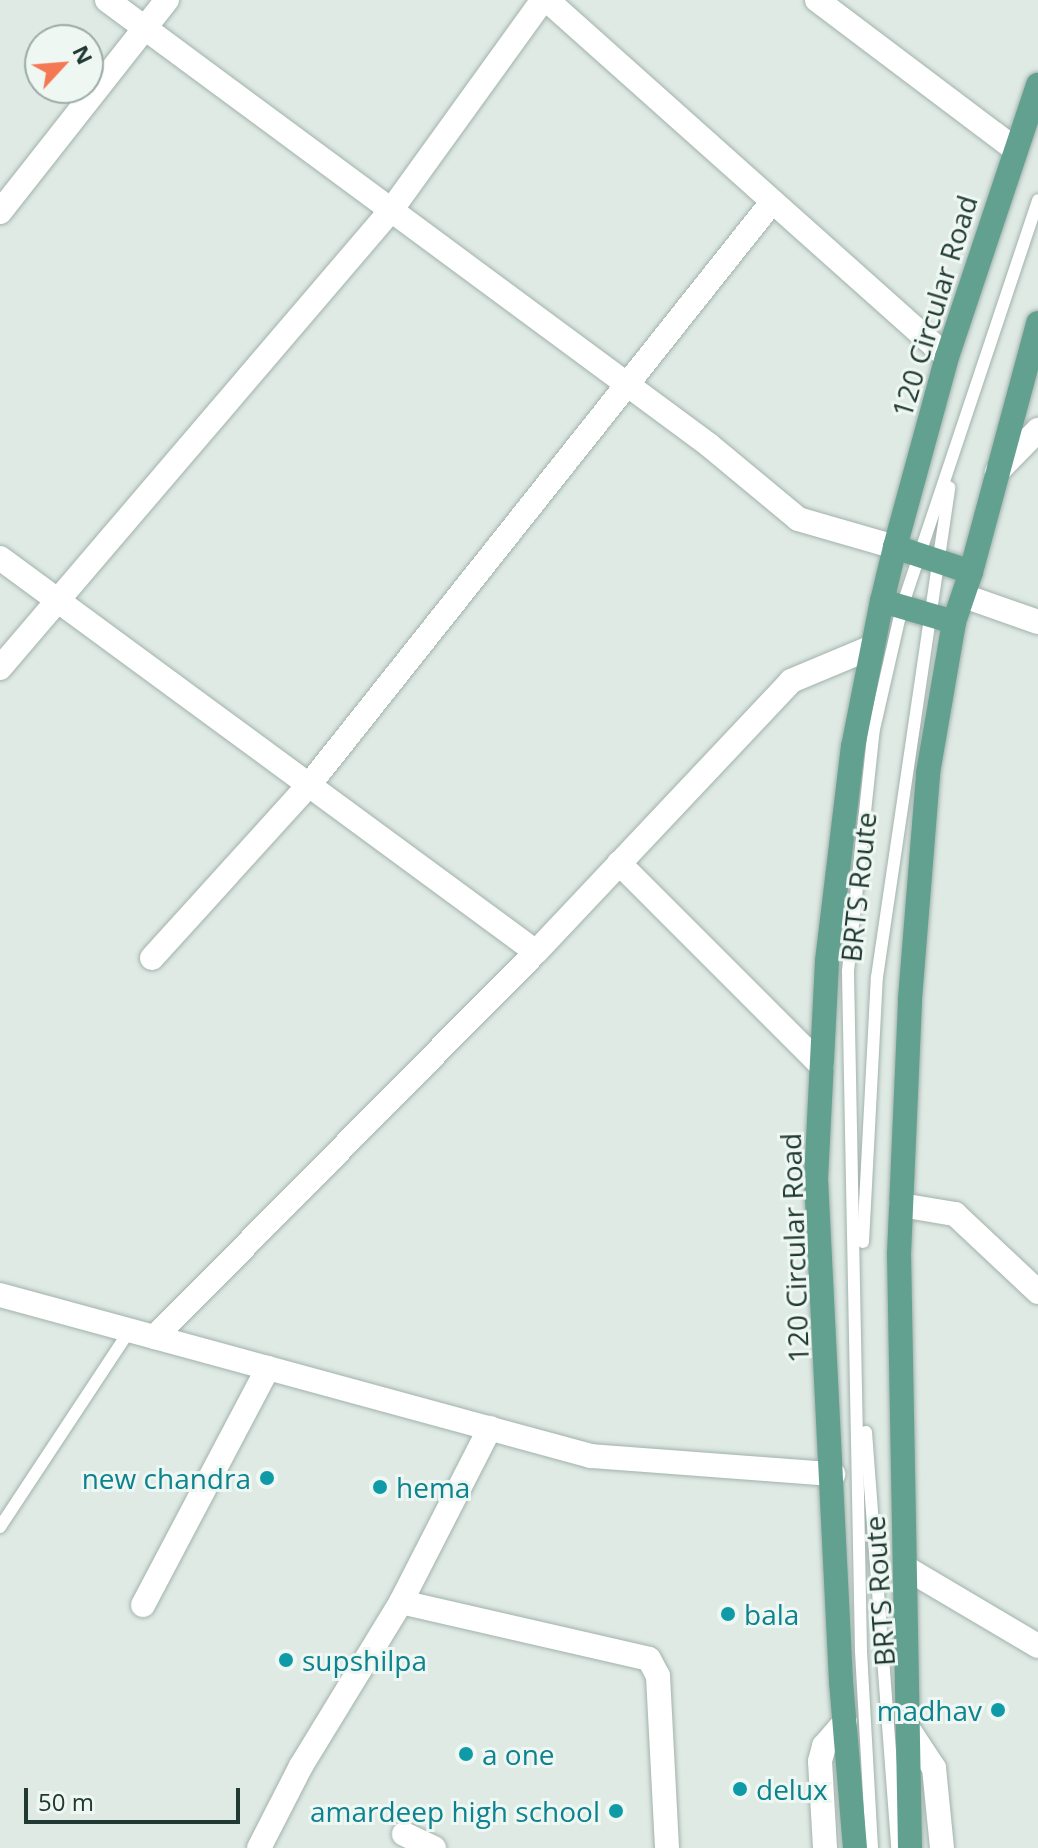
<!DOCTYPE html>
<style>
body{margin:0}
#map{position:relative;width:1038px;height:1848px;overflow:hidden;background:#dfeae5;font-family:"Open Sans",sans-serif}
div>[style]{position:absolute}
.roads{filter:drop-shadow(0 0 2px #a2b2ac) drop-shadow(0 0 2px #a2b2ac)}
.lane>*{height:12px;margin:-6px;padding:0 6px;transform-origin:6px;border-radius:6px;background:#fff}
.street>*{height:24px;margin:-12px;padding:0 12px;transform-origin:12px;border-radius:12px;background:#fff}
.secondary>*{height:24px;margin:-12px;padding:0 12px;transform-origin:12px;border-radius:12px;background:#fff}
.primary>*{height:24px;margin:-12px;padding:0 12px;transform-origin:12px;border-radius:12px;background:#62a190}
.dots>*{width:22px;height:22px;translate:-50% -50%;box-sizing:border-box;border:4px solid #eff7f3;border-radius:50%}
span{translate:-50% -50%;white-space:nowrap;text-align:center;line-height:1.15;-webkit-text-stroke:6px #eff7f3;paint-order:stroke}
.street-label{font-size:28px;color:#203a33}
.culture-label{font-size:28px;color:#0d838f}
.right{translate:-100% -50%;text-align:right}
.left{translate:0 -50%;text-align:left}
.north{position:absolute;left:24px;top:24px;width:80px;height:80px;box-sizing:border-box;background:#eff7f3;border:2px solid #9caba6;border-radius:50%;rotate:64deg;font-size:22px;font-weight:700;line-height:32px;text-align:center;color:#203a33}
.north::after{content:'';display:block;margin:auto;width:28px;height:36px;background:#f47853;clip-path:polygon(50% 0,100% 100%,50% 72%,0 100%)}
.scale{position:absolute;left:24px;top:1788px;width:216px;height:36px;box-sizing:border-box;border:4px solid #203a33;border-top:0;padding-left:10px;font-size:24px;line-height:28px;white-space:nowrap;color:#203a33;-webkit-text-stroke:6px #eff7f3;paint-order:stroke}
</style>
<div id="map">
<div class="roads">
<div class="lane">
<div style="left:863px;top:1242px;width:265px;rotate:-87deg"></div>
<div style="left:877px;top:977px;width:495px;rotate:-81.6deg"></div>
<div style="left:866px;top:1432px;width:417px;rotate:85.7deg"></div>
<div style="left:0;top:1527px;width:236px;rotate:-56.6deg"></div>
<div style="left:872px;top:1848px;width:198px;rotate:-93.2deg"></div>
<div style="left:861px;top:1650px;width:679px;rotate:-91.1deg"></div>
<div style="left:848px;top:971px;width:243px;rotate:-83.9deg"></div>
<div style="left:874px;top:729px;width:125px;rotate:-77.1deg"></div>
<div style="left:902px;top:607px;width:429px;rotate:-71.5deg"></div>
</div>
<div class="street">
<div style="left:107px;top:0;width:749px;rotate:36.47deg"></div>
<div style="left:709px;top:445px;width:116px;rotate:39.7deg"></div>
<div style="left:798px;top:519px;width:101px;rotate:16.1deg"></div>
<div style="left:547px;top:0;width:536px;rotate:41.75deg"></div>
<div style="left:817px;top:0;width:248px;rotate:37deg"></div>
<div style="left:0;top:212px;width:270px;rotate:-51.8deg"></div>
<div style="left:997px;top:472px;width:59px;rotate:-45.7deg"></div>
<div style="left:0;top:558px;width:665px;rotate:36.32deg"></div>
<div style="left:536px;top:952px;width:372px;rotate:-46.7deg"></div>
<div style="left:791px;top:681px;width:86px;rotate:-22.7deg"></div>
<div style="left:964px;top:596px;width:78px;rotate:19.4deg"></div>
<div style="left:0;top:668px;width:604px;rotate:-49.5deg"></div>
<div style="left:392px;top:209px;width:258px;rotate:-54.2deg"></div>
<div style="left:619px;top:863px;width:287px;rotate:45deg"></div>
<div style="left:152px;top:958px;width:234px;rotate:-47.8deg"></div>
<div style="left:309px;top:785px;width:744px;rotate:-51.54deg"></div>
<div style="left:901px;top:1205px;width:55px;rotate:9.5deg"></div>
<div style="left:955px;top:1214px;width:114px;rotate:43.2deg"></div>
<div style="left:0;top:1295px;width:613px;rotate:15.24deg"></div>
<div style="left:591px;top:1456px;width:243px;rotate:4.3deg"></div>
<div style="left:155px;top:1337px;width:542px;rotate:-45.3deg"></div>
<div style="left:490px;top:1428px;width:195px;rotate:117.1deg"></div>
<div style="left:401px;top:1602px;width:254px;rotate:12.9deg"></div>
<div style="left:649px;top:1659px;width:19px;rotate:62deg"></div>
<div style="left:658px;top:1676px;width:172px;rotate:87deg"></div>
<div style="left:906px;top:1568px;width:153px;rotate:30.6deg"></div>
<div style="left:143px;top:1605px;width:268px;rotate:-62.2deg"></div>
<div style="left:404px;top:1834px;width:33px;rotate:25deg"></div>
<div style="left:259px;top:1848px;width:92px;rotate:-62.9deg"></div>
<div style="left:301px;top:1766px;width:192px;rotate:-58.6deg"></div>
</div>
<div class="secondary">
<div style="left:911px;top:1733px;width:42px;rotate:56.7deg"></div>
<div style="left:934px;top:1768px;width:80px;rotate:84.3deg"></div>
<div style="left:825px;top:1848px;width:87px;rotate:-93.3deg"></div>
<div style="left:820px;top:1761px;width:16px;rotate:-75deg"></div>
<div style="left:824px;top:1746px;width:32px;rotate:-49deg"></div>
</div>
<div class="primary">
<div style="left:895px;top:547px;width:197px;rotate:-74.7deg"></div>
<div style="left:947px;top:357px;width:287px;rotate:-71.5deg"></div>
<div style="left:971px;top:572px;width:80px;rotate:-161.8deg"></div>
<div style="left:895px;top:547px;width:56px;rotate:103.5deg"></div>
<div style="left:882px;top:601px;width:75px;rotate:16.3deg"></div>
<div style="left:954px;top:622px;width:53px;rotate:-71.2deg"></div>
<div style="left:971px;top:572px;width:258px;rotate:-74.9deg"></div>
<div style="left:855px;top:1848px;width:168px;rotate:-94.8deg"></div>
<div style="left:841px;top:1681px;width:503px;rotate:-92.85deg"></div>
<div style="left:816px;top:1179px;width:218px;rotate:-87.1deg"></div>
<div style="left:827px;top:961px;width:216px;rotate:-83.1deg"></div>
<div style="left:853px;top:747px;width:149px;rotate:-78.8deg"></div>
<div style="left:910px;top:1848px;width:594px;rotate:-91.06deg"></div>
<div style="left:899px;top:1254px;width:255px;rotate:-87.5deg"></div>
<div style="left:910px;top:999px;width:227px;rotate:-85.4deg"></div>
<div style="left:928px;top:773px;width:153px;rotate:-80.2deg"></div>
</div>
</div>
<div class="dots">
<div style="left:267px;top:1478px;background:#0f9aa8"></div>
<div style="left:380px;top:1487px;background:#0f9aa8"></div>
<div style="left:728px;top:1614px;background:#0f9aa8"></div>
<div style="left:286px;top:1660px;background:#0f9aa8"></div>
<div style="left:998px;top:1710px;background:#0f9aa8"></div>
<div style="left:466px;top:1754px;background:#0f9aa8"></div>
<div style="left:740px;top:1789px;background:#0f9aa8"></div>
<div style="left:616px;top:1811px;background:#0f9aa8"></div>
</div>
<div class="street-label">
<span style="left:934px;top:306px;rotate:-73deg">120 Circular Road</span>
<span style="left:858px;top:887px;rotate:-84deg">BRTS Route</span>
<span style="left:794px;top:1248px;rotate:-92deg">120 Circular Road</span>
<span style="left:879px;top:1591px;rotate:-94deg">BRTS Route</span>
</div>
<div class="culture-label">
<span class="right" style="left:251px;top:1478px">new chandra</span>
<span class="left" style="left:396px;top:1487px">hema</span>
<span class="left" style="left:744px;top:1614px">bala</span>
<span class="left" style="left:302px;top:1660px">supshilpa</span>
<span class="right" style="left:982px;top:1710px">madhav</span>
<span class="left" style="left:482px;top:1754px">a one</span>
<span class="left" style="left:756px;top:1789px">delux</span>
<span class="right" style="left:600px;top:1811px">amardeep high school</span>
</div>
<div class="north">N</div>
<div class="scale">50 m</div>
</div>
